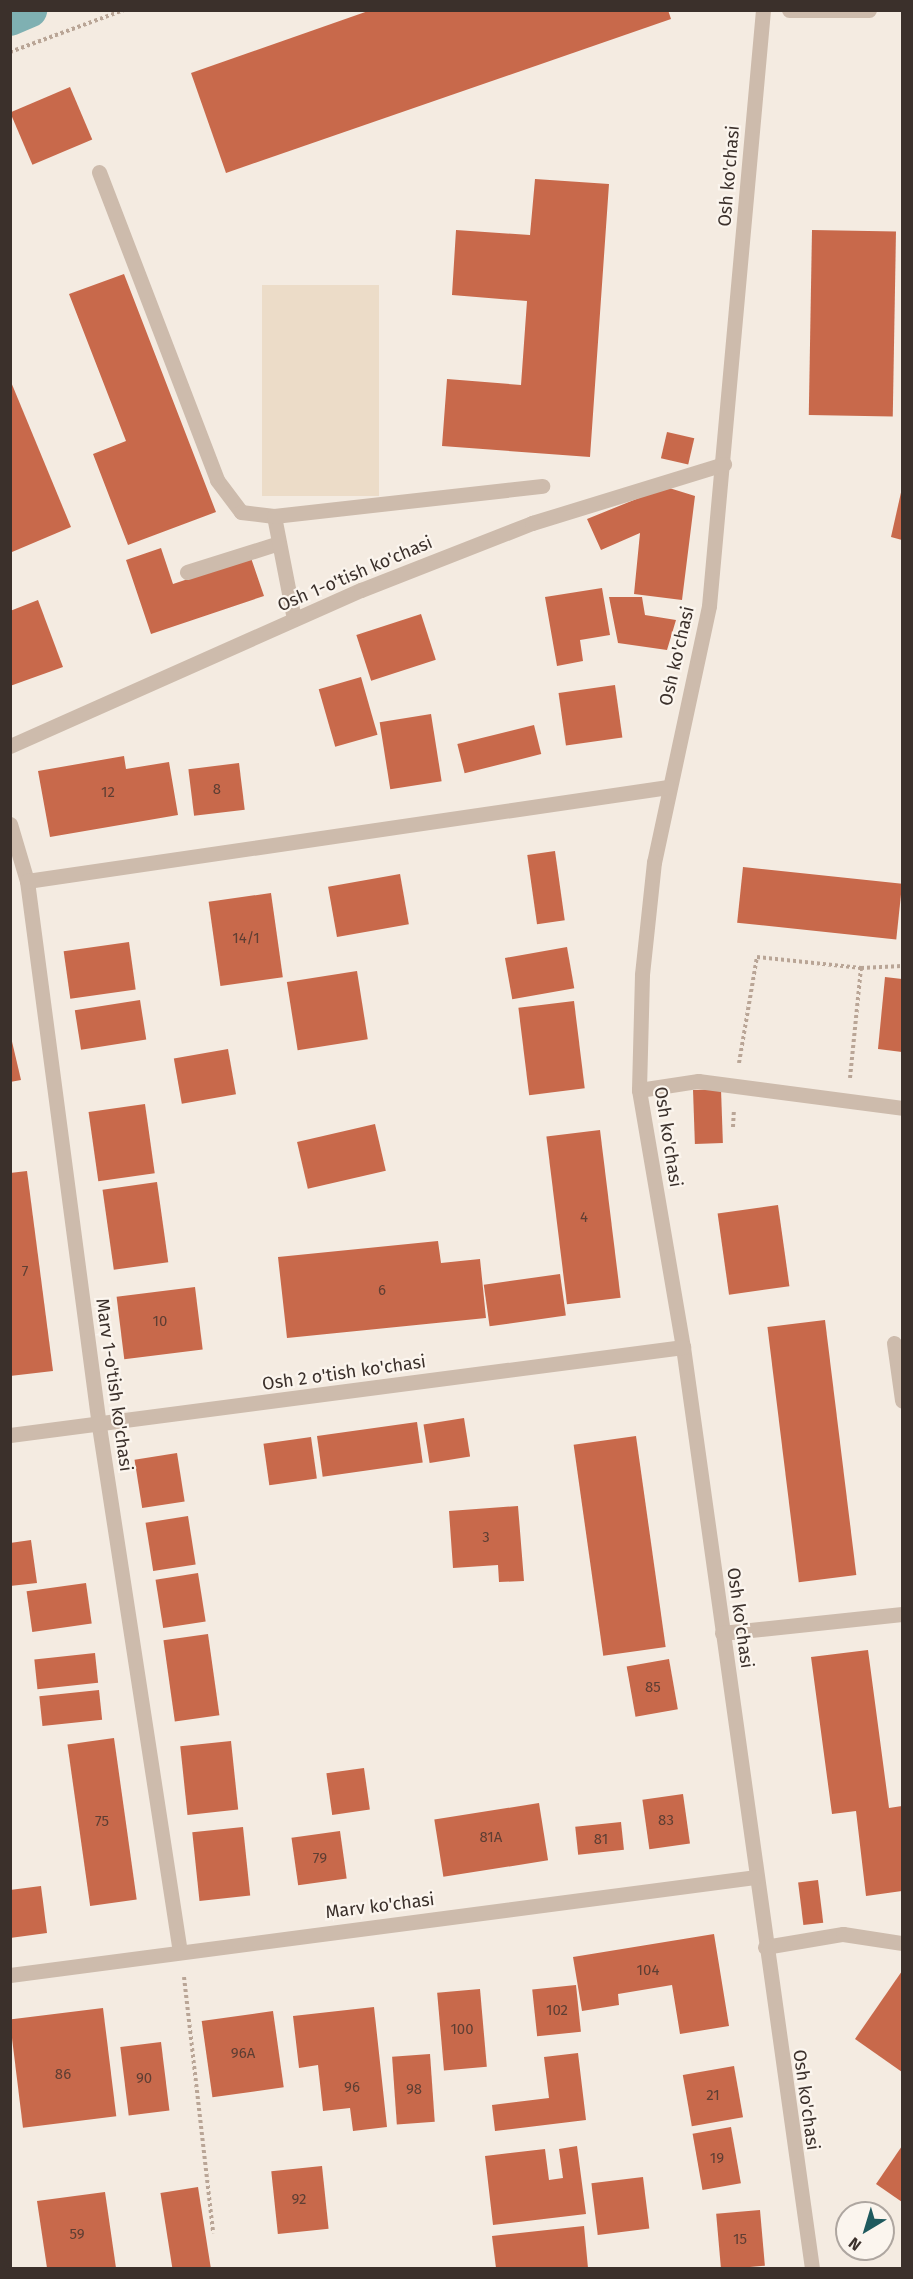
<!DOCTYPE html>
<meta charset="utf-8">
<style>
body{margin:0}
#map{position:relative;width:913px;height:2279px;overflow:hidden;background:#f4ebe1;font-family:"Fira Sans",sans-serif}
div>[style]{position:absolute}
.plaza>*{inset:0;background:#ecdcc8;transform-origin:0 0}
.canal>*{height:36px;margin:-18px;padding:0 18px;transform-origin:18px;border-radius:18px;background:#7fb0b2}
.building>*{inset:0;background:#c8694b;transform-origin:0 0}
.path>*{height:4px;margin-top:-2px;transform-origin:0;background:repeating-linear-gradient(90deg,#b9a596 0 3px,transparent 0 6px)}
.minor>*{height:15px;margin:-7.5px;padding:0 7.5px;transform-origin:7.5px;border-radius:7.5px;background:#cdbbac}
span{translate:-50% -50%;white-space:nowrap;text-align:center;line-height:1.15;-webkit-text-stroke:4.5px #fbf5ee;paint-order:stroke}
.number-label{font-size:15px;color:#5e3e33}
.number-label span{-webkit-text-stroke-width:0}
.street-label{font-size:18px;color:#3b302b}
.frame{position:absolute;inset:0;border:12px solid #3b302b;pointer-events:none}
.north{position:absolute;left:835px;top:2201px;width:60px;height:60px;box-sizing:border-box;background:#fbf5ee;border:2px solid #aea6a0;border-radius:50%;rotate:218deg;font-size:16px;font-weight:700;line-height:24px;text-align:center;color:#3b302b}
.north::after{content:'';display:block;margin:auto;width:21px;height:27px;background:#1f5a5e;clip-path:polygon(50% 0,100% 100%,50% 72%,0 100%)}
</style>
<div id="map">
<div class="plaza">
<div style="left:262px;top:285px;width:117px;height:211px"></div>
</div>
<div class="canal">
<div style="left:10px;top:18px;width:21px;rotate:-23deg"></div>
</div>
<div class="building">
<div style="clip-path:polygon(371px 10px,668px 10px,671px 19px,226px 173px,191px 73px)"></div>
<div style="left:70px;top:87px;width:57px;height:65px;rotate:67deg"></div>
<div style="clip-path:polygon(535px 179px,609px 184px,590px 457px,442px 446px,447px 379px,521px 385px,527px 301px,452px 295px,456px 230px,530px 235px)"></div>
<div style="left:812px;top:230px;width:84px;height:185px;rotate:1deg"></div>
<div style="clip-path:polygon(124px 274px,216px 512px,128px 545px,93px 454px,126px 441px,69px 294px)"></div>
<div style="clip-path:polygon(11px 382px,71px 527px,12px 552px,11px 547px)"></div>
<div style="left:667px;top:432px;width:28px;height:27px;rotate:13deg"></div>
<div style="clip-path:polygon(666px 487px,695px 496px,682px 600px,634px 594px,640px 533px,601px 550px,587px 519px)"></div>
<div style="clip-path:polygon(902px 488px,902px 540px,891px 537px)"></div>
<div style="clip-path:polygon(161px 548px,173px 584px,251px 558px,264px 596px,151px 634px,126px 560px)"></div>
<div style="clip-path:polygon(602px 588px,610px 635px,580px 640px,583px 661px,557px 666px,545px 597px)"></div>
<div style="clip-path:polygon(609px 597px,642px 597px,645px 615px,676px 620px,667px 650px,618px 643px)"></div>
<div style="clip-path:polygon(38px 600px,63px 667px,10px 686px,10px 611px)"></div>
<div style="left:421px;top:614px;width:48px;height:68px;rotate:72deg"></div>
<div style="left:361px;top:677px;width:60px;height:44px;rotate:74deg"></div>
<div style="left:615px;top:685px;width:53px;height:57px;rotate:82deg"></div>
<div style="left:431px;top:714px;width:68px;height:52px;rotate:81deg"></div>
<div style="left:534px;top:725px;width:30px;height:79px;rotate:76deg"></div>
<div style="clip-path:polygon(124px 756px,126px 769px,169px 762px,178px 815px,50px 837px,38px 771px)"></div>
<div style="left:239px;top:763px;width:47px;height:51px;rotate:83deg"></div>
<div style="left:555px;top:851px;width:70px;height:28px;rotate:82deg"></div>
<div style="left:743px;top:867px;width:160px;height:56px;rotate:6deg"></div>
<div style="left:400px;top:874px;width:51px;height:73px;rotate:80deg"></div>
<div style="left:271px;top:893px;width:85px;height:63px;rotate:82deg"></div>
<div style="left:129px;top:942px;width:48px;height:66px;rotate:82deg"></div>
<div style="left:567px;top:947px;width:42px;height:63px;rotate:80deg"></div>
<div style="left:357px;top:971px;width:69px;height:71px;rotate:81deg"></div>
<div style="clip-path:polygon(885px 977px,902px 979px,902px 1052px,878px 1049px)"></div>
<div style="left:140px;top:1000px;width:40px;height:66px;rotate:81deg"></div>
<div style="left:574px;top:1001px;width:88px;height:56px;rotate:83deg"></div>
<div style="clip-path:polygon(10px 1033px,21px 1080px,10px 1082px)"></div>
<div style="left:228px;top:1049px;width:46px;height:55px;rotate:80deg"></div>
<div style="left:721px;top:1089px;width:54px;height:28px;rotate:88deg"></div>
<div style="left:145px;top:1104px;width:70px;height:57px;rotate:82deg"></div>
<div style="left:375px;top:1124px;width:48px;height:80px;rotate:77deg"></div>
<div style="left:600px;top:1130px;width:169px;height:54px;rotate:83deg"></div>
<div style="clip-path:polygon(27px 1171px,53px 1371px,10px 1376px,10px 1173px)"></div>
<div style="left:157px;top:1182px;width:81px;height:55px;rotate:82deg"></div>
<div style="left:778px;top:1205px;width:82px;height:61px;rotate:82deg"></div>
<div style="clip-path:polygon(438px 1241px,441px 1263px,480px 1259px,486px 1318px,287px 1338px,278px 1257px)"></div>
<div style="left:560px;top:1274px;width:42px;height:77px;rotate:82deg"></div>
<div style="left:195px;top:1287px;width:63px;height:79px;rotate:83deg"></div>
<div style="left:825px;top:1320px;width:257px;height:58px;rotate:83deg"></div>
<div style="left:464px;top:1418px;width:39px;height:41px;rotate:81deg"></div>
<div style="left:417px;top:1422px;width:41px;height:101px;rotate:82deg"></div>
<div style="left:636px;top:1436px;width:213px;height:63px;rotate:82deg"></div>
<div style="left:311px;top:1437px;width:42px;height:48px;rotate:82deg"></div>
<div style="left:177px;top:1453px;width:49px;height:43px;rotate:81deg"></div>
<div style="clip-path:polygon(518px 1506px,524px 1581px,499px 1582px,498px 1565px,453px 1568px,449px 1511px)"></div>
<div style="left:188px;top:1516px;width:49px;height:43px;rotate:81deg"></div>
<div style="clip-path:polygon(31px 1540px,37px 1583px,10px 1586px,10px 1543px)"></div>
<div style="left:198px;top:1573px;width:49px;height:43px;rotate:81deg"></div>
<div style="left:86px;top:1583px;width:41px;height:60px;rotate:82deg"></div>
<div style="left:208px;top:1634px;width:82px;height:45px;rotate:82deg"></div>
<div style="clip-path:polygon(868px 1650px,889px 1808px,902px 1806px,902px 1891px,866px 1896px,856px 1811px,832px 1814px,811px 1657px)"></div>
<div style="left:95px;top:1653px;width:30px;height:61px;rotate:84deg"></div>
<div style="left:669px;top:1659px;width:51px;height:43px;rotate:80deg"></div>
<div style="left:99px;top:1690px;width:30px;height:60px;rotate:84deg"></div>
<div style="left:114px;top:1738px;width:163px;height:47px;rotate:82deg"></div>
<div style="left:231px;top:1741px;width:69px;height:51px;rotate:84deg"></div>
<div style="left:364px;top:1768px;width:42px;height:38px;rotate:82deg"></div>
<div style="left:683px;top:1794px;width:50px;height:41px;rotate:82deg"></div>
<div style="left:539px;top:1803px;width:58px;height:106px;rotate:81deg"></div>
<div style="left:621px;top:1822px;width:28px;height:46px;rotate:84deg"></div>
<div style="left:243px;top:1827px;width:69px;height:51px;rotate:84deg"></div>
<div style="left:340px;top:1831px;width:48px;height:49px;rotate:82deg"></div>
<div style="left:818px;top:1880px;width:43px;height:20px;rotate:83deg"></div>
<div style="clip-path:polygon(41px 1886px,47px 1933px,10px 1938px,10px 1890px)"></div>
<div style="clip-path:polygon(714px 1934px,729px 2026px,680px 2034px,672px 1985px,618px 1994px,619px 2005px,582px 2011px,573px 1957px)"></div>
<div style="clip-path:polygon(902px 1971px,902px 2072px,855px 2039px)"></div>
<div style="left:576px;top:1985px;width:47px;height:44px;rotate:84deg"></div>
<div style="left:480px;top:1989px;width:78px;height:43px;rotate:85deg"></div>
<div style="clip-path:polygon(374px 2007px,387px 2127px,353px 2131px,350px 2108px,323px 2111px,318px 2065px,299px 2068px,293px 2016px)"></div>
<div style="left:103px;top:2008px;width:109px;height:94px;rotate:83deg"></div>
<div style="left:273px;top:2011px;width:77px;height:72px;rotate:82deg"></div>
<div style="left:161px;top:2042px;width:69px;height:41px;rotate:83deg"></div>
<div style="clip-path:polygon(578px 2053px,586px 2120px,495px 2131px,492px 2105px,549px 2098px,544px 2057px)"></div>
<div style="left:430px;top:2054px;width:68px;height:38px;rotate:86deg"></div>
<div style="left:734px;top:2066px;width:52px;height:52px;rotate:80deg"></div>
<div style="left:731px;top:2127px;width:57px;height:39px;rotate:80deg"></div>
<div style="clip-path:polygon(577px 2146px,586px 2214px,493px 2225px,485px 2156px,545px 2149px,549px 2180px,563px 2178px,559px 2149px)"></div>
<div style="clip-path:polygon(902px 2146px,902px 2202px,876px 2184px)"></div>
<div style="left:322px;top:2166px;width:63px;height:51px;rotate:84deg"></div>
<div style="left:643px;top:2177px;width:52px;height:52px;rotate:83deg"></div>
<div style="left:198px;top:2187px;width:82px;height:38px;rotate:81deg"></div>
<div style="clip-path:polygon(105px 2192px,116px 2268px,47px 2268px,37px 2201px)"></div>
<div style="left:760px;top:2210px;width:56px;height:44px;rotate:85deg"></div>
<div style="clip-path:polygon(584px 2226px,588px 2268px,496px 2268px,492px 2236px)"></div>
</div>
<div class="path">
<div style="left:10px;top:52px;width:121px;rotate:-20.2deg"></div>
<div style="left:739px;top:1063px;width:108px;rotate:-80.4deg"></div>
<div style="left:757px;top:957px;width:105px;rotate:6deg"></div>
<div style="left:861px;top:968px;width:41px;rotate:-2.8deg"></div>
<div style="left:850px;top:1078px;width:111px;rotate:-84.3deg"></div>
<div style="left:733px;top:1127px;width:18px;rotate:-87deg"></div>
<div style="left:184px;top:1977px;width:258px;rotate:83.5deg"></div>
</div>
<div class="minor">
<div style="left:763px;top:10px;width:598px;rotate:95.18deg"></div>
<div style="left:709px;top:606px;width:262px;rotate:102.1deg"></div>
<div style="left:654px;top:862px;width:114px;rotate:96.1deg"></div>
<div style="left:642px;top:975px;width:115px;rotate:91.5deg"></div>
<div style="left:639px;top:1090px;width:261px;rotate:80.3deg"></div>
<div style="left:683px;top:1347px;width:930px;rotate:82.03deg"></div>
<div style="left:789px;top:10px;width:80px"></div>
<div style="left:99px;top:172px;width:330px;rotate:69deg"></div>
<div style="left:217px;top:480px;width:40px;rotate:53deg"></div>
<div style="left:241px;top:512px;width:33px;rotate:7deg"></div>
<div style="left:187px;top:572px;width:96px;rotate:-17.5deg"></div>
<div style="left:294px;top:619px;width:105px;rotate:-101deg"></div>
<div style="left:274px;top:516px;width:270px;rotate:-6.4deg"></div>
<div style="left:10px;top:746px;width:384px;rotate:-24deg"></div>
<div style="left:361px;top:590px;width:184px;rotate:-21.4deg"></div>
<div style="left:532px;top:523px;width:201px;rotate:-17.1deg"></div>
<div style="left:10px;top:824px;width:59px;rotate:73.4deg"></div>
<div style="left:27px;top:881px;width:550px;rotate:82.47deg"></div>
<div style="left:99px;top:1426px;width:532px;rotate:81.25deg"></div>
<div style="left:27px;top:881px;width:648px;rotate:-8.34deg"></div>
<div style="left:639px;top:1090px;width:60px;rotate:-8.7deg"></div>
<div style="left:698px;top:1081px;width:206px;rotate:7.5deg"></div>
<div style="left:894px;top:1343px;width:58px;rotate:82deg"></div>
<div style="left:10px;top:1435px;width:679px;rotate:-7.45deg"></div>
<div style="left:722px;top:1633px;width:181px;rotate:-6deg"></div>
<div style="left:765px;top:1947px;width:79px;rotate:-9.5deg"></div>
<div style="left:843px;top:1934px;width:60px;rotate:8.7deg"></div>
<div style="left:10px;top:1975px;width:751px;rotate:-7.49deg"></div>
</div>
<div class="number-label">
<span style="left:217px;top:790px">8</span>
<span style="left:108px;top:793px">12</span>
<span style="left:246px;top:939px">14/1</span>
<span style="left:584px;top:1218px">4</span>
<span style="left:25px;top:1272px">7</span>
<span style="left:382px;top:1291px">6</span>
<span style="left:160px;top:1322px">10</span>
<span style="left:486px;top:1538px">3</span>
<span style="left:653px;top:1688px">85</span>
<span style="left:666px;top:1821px">83</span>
<span style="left:102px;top:1822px">75</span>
<span style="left:491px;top:1838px">81А</span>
<span style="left:601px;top:1840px">81</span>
<span style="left:320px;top:1859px">79</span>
<span style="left:648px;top:1971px">104</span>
<span style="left:557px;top:2011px">102</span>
<span style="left:462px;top:2030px">100</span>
<span style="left:243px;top:2054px">96А</span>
<span style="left:63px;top:2075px">86</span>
<span style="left:144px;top:2079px">90</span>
<span style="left:352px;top:2088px">96</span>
<span style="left:414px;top:2090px">98</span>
<span style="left:713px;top:2096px">21</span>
<span style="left:717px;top:2159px">19</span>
<span style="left:299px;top:2200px">92</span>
<span style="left:77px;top:2235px">59</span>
<span style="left:740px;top:2240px">15</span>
</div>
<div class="street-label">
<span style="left:729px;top:176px;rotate:-85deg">Osh ko'chasi</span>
<span style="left:355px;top:574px;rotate:-23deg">Osh 1-o'tish ko'chasi</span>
<span style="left:677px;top:656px;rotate:-77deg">Osh ko'chasi</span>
<span style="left:668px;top:1137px;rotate:81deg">Osh ko'chasi</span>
<span style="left:344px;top:1373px;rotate:-8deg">Osh 2 o'tish ko'chasi</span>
<span style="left:114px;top:1385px;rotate:82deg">Marv 1-o'tish ko'chasi</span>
<span style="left:740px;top:1618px;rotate:82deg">Osh ko'chasi</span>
<span style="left:380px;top:1906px;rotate:-7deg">Marv ko'chasi</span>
<span style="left:806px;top:2100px;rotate:82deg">Osh ko'chasi</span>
</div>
<div class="frame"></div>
<div class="north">N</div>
</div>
